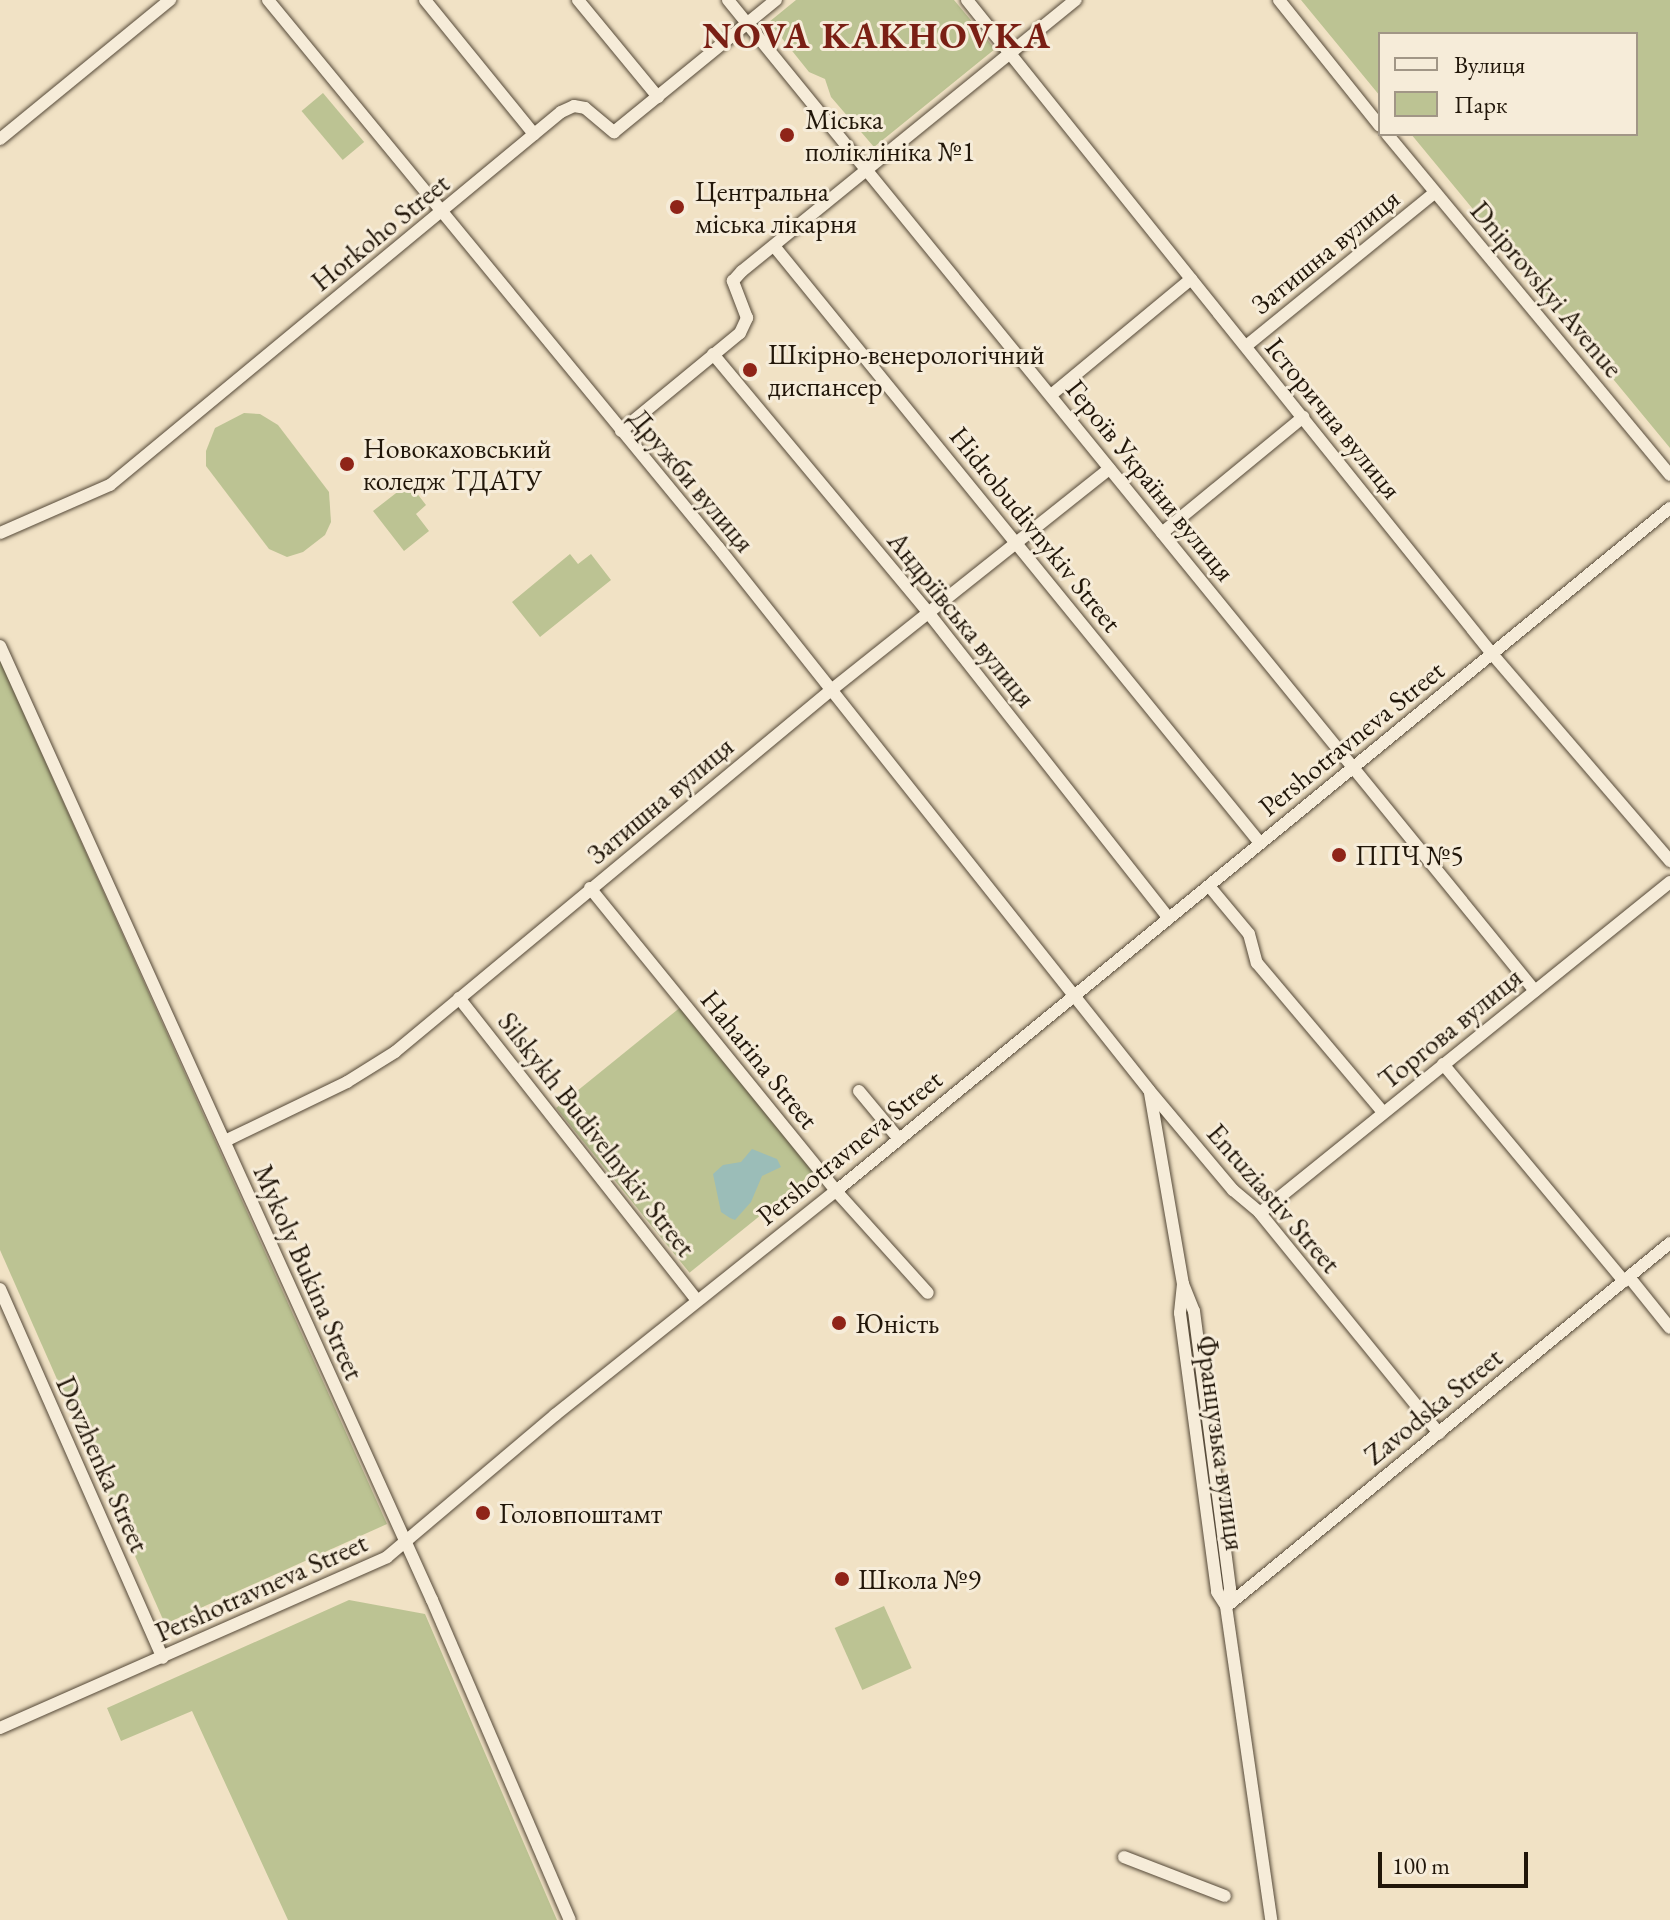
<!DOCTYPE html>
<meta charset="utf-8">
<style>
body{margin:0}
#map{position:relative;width:1670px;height:1920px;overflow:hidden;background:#f1e2c5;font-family:"EB Garamond",serif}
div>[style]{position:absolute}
.green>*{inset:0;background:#bcc393;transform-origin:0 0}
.water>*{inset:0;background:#9bbdb8}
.roads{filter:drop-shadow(0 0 2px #554938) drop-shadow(0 0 2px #554938)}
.minor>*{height:12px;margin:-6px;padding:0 6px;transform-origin:6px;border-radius:6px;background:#f6ecd9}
.dots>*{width:22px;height:22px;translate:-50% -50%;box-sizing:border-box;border:4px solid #f6ecd9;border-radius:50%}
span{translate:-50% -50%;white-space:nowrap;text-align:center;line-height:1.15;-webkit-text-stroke:6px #f6ecd9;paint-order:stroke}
.poi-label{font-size:28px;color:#211609}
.left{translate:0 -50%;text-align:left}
.street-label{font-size:28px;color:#211609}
.district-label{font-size:36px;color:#7a1f14;font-weight:700;letter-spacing:2px}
.legend{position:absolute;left:1378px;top:32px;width:260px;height:104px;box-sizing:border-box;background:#f6ecd9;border:2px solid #a19686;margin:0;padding:10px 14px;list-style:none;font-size:24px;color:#211609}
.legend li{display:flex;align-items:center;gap:16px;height:40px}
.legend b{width:40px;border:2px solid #a19686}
.scale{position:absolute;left:1378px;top:1852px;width:150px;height:36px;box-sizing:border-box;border:4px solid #211609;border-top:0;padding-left:10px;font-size:24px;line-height:28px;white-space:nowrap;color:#211609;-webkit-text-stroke:6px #f6ecd9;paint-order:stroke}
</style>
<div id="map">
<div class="green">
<div style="clip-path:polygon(796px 0,954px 0,995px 49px,874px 147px,831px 97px,825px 79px,809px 72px,769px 22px)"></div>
<div style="clip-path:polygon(1301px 0,1670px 0,1670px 448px,1411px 134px,1636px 134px,1636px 34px,1380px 34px,1380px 96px)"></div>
<div style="left:323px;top:93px;width:64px;height:28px;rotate:50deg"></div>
<div style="clip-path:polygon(244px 413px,260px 414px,278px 425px,329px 492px,331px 522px,325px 535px,303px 552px,287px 557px,269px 549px,206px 466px,206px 451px,215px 428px)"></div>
<div style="clip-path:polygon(409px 483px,426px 505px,416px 514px,429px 531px,404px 551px,373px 511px)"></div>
<div style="clip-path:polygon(570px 554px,578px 564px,591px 554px,611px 580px,540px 637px,512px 602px)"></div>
<div style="clip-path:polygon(0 661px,387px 1524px,165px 1624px,0 1250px)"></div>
<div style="left:682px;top:1006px;width:212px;height:162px;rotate:51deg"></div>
<div style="clip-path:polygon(349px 1600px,425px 1614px,557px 1920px,288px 1920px,192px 1711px,121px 1741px,107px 1708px)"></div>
<div style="left:884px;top:1606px;width:68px;height:54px;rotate:66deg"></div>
</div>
<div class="water">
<div style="clip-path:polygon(752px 1149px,777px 1159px,781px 1167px,762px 1176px,751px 1202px,735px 1220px,730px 1218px,721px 1212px,713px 1174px,723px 1165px,741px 1162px)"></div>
</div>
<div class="roads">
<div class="minor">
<div style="left:268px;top:0;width:708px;rotate:50.56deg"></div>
<div style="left:718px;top:547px;width:693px;rotate:51.56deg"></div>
<div style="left:1149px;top:1090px;width:131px;rotate:50deg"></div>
<div style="left:1233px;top:1190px;width:35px;rotate:40deg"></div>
<div style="left:1260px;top:1213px;width:284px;rotate:50.9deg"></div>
<div style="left:425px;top:0;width:173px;rotate:50.9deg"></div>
<div style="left:578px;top:0;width:126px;rotate:50.5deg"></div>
<div style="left:728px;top:0;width:1278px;rotate:50.84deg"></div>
<div style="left:967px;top:0;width:840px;rotate:51.23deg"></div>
<div style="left:1493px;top:655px;width:272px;rotate:49.3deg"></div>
<div style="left:1279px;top:0;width:161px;rotate:51.3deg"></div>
<div style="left:1387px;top:134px;width:443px;rotate:50.3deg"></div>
<div style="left:0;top:139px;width:220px;rotate:-39.3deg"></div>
<div style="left:774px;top:246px;width:770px;rotate:50.85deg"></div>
<div style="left:1246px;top:346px;width:242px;rotate:-39.1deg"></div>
<div style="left:713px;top:354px;width:334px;rotate:50.2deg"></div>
<div style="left:927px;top:611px;width:391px;rotate:51.8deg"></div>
<div style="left:1051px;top:395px;width:182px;rotate:-39.6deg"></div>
<div style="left:621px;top:431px;width:154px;rotate:-39.5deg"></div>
<div style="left:740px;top:333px;width:17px;rotate:-65deg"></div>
<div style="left:747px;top:318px;width:40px;rotate:-111deg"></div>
<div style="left:733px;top:281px;width:13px;rotate:-48deg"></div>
<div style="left:742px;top:271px;width:430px;rotate:-39.1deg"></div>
<div style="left:0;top:533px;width:120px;rotate:-23.6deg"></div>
<div style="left:110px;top:485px;width:585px;rotate:-39.59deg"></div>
<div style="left:561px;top:112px;width:14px;rotate:-25deg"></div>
<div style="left:574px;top:106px;width:11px;rotate:10deg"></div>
<div style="left:585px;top:108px;width:38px;rotate:40deg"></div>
<div style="left:614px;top:132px;width:209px;rotate:-39.2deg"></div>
<div style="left:1162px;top:533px;width:183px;rotate:-39.4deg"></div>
<div style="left:0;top:646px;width:1047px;rotate:65.64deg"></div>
<div style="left:432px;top:1600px;width:348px;rotate:66.7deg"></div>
<div style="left:1209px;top:886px;width:62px;rotate:50.2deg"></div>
<div style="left:1249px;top:934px;width:30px;rotate:75deg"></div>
<div style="left:1257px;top:963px;width:195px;rotate:49.8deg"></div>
<div style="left:590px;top:888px;width:390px;rotate:50.9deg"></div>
<div style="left:836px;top:1191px;width:137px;rotate:48deg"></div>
<div style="left:459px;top:998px;width:385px;rotate:51.8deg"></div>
<div style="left:1443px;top:1064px;width:283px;rotate:50.2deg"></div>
<div style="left:859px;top:1091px;width:61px;rotate:50.3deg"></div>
<div style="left:1150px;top:1093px;width:194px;rotate:80.2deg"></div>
<div style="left:1183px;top:1284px;width:29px;rotate:96deg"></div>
<div style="left:1180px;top:1313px;width:281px;rotate:82.4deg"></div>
<div style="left:1217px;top:1592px;width:17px;rotate:57deg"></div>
<div style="left:225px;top:1141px;width:136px;rotate:-25.8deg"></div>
<div style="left:347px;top:1082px;width:57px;rotate:-32deg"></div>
<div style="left:395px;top:1052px;width:565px;rotate:-39.69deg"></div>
<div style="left:830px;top:691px;width:357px;rotate:-38.5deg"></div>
<div style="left:1260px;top:1213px;width:527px;rotate:-38.91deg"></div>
<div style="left:1629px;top:1277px;width:65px;rotate:51.2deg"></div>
<div style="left:1183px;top:1284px;width:29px;rotate:68deg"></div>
<div style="left:1194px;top:1311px;width:280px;rotate:82.6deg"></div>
<div style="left:1230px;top:1589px;width:17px;rotate:103deg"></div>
<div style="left:1226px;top:1606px;width:317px;rotate:81.8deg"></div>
<div style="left:0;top:1289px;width:403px;rotate:66.2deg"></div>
<div style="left:1227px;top:1606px;width:573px;rotate:-39.33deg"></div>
<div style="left:0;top:1728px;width:423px;rotate:-23.8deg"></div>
<div style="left:387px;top:1557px;width:220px;rotate:-40.2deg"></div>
<div style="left:555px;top:1415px;width:359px;rotate:-38.6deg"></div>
<div style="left:836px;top:1191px;width:1078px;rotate:-39.32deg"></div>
<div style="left:1124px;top:1857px;width:108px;rotate:21.1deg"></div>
</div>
</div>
<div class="dots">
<div style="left:787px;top:135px;background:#8f2418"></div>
<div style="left:677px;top:207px;background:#8f2418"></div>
<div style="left:750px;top:370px;background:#8f2418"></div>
<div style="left:347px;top:464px;background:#8f2418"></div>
<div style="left:1339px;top:855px;background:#8f2418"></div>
<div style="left:839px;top:1323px;background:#8f2418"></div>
<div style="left:483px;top:1513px;background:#8f2418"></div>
<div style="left:842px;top:1579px;background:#8f2418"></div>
</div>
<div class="poi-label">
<span class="left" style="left:805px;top:135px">Міська<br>поліклініка №1</span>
<span class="left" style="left:695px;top:207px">Центральна<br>міська лікарня</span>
<span class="left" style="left:768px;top:370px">Шкірно-венерологічний<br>диспансер</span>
<span class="left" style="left:363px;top:464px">Новокаховський<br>коледж ТДАТУ</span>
<span class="left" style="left:1355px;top:855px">ППЧ №5</span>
<span class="left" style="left:855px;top:1323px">Юність</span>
<span class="left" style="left:499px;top:1513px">Головпоштамт</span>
<span class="left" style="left:858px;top:1579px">Школа №9</span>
</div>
<div class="street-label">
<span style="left:380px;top:232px;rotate:-39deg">Horkoho Street</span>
<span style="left:1325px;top:251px;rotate:-39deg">Затишна вулиця</span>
<span style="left:1547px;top:289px;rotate:50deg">Dniprovskyi Avenue</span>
<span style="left:1334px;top:418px;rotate:51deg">Історична вулиця</span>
<span style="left:692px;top:480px;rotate:50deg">Дружби вулиця</span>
<span style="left:1151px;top:480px;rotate:51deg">Героїв України вулиця</span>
<span style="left:1036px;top:529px;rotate:51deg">Hidrobudivnykiv Street</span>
<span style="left:962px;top:619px;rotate:51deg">Андріївська вулиця</span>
<span style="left:1351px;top:738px;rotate:-39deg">Pershotravneva Street</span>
<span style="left:660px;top:800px;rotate:-40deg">Затишна вулиця</span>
<span style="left:1450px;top:1028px;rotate:-39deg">Торгова вулиця</span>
<span style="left:760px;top:1059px;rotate:51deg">Haharina Street</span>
<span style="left:597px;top:1134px;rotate:52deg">Silskykh Budivelnykiv Street</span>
<span style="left:849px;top:1147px;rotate:-39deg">Pershotravneva Street</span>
<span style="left:1274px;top:1198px;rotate:49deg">Entuziastiv Street</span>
<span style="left:309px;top:1272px;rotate:66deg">Mykoly Bukina Street</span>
<span style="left:1433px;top:1406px;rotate:-39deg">Zavodska Street</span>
<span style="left:1221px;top:1443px;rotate:82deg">Французька вулиця</span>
<span style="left:103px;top:1464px;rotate:66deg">Dovzhenka Street</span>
<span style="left:261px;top:1587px;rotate:-24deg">Pershotravneva Street</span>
</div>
<div class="district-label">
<span style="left:877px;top:36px">NOVA KAKHOVKA</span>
</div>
<ul class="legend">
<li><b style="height:10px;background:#f6ecd9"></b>Вулиця</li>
<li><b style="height:22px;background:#bcc393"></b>Парк</li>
</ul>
<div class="scale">100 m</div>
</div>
